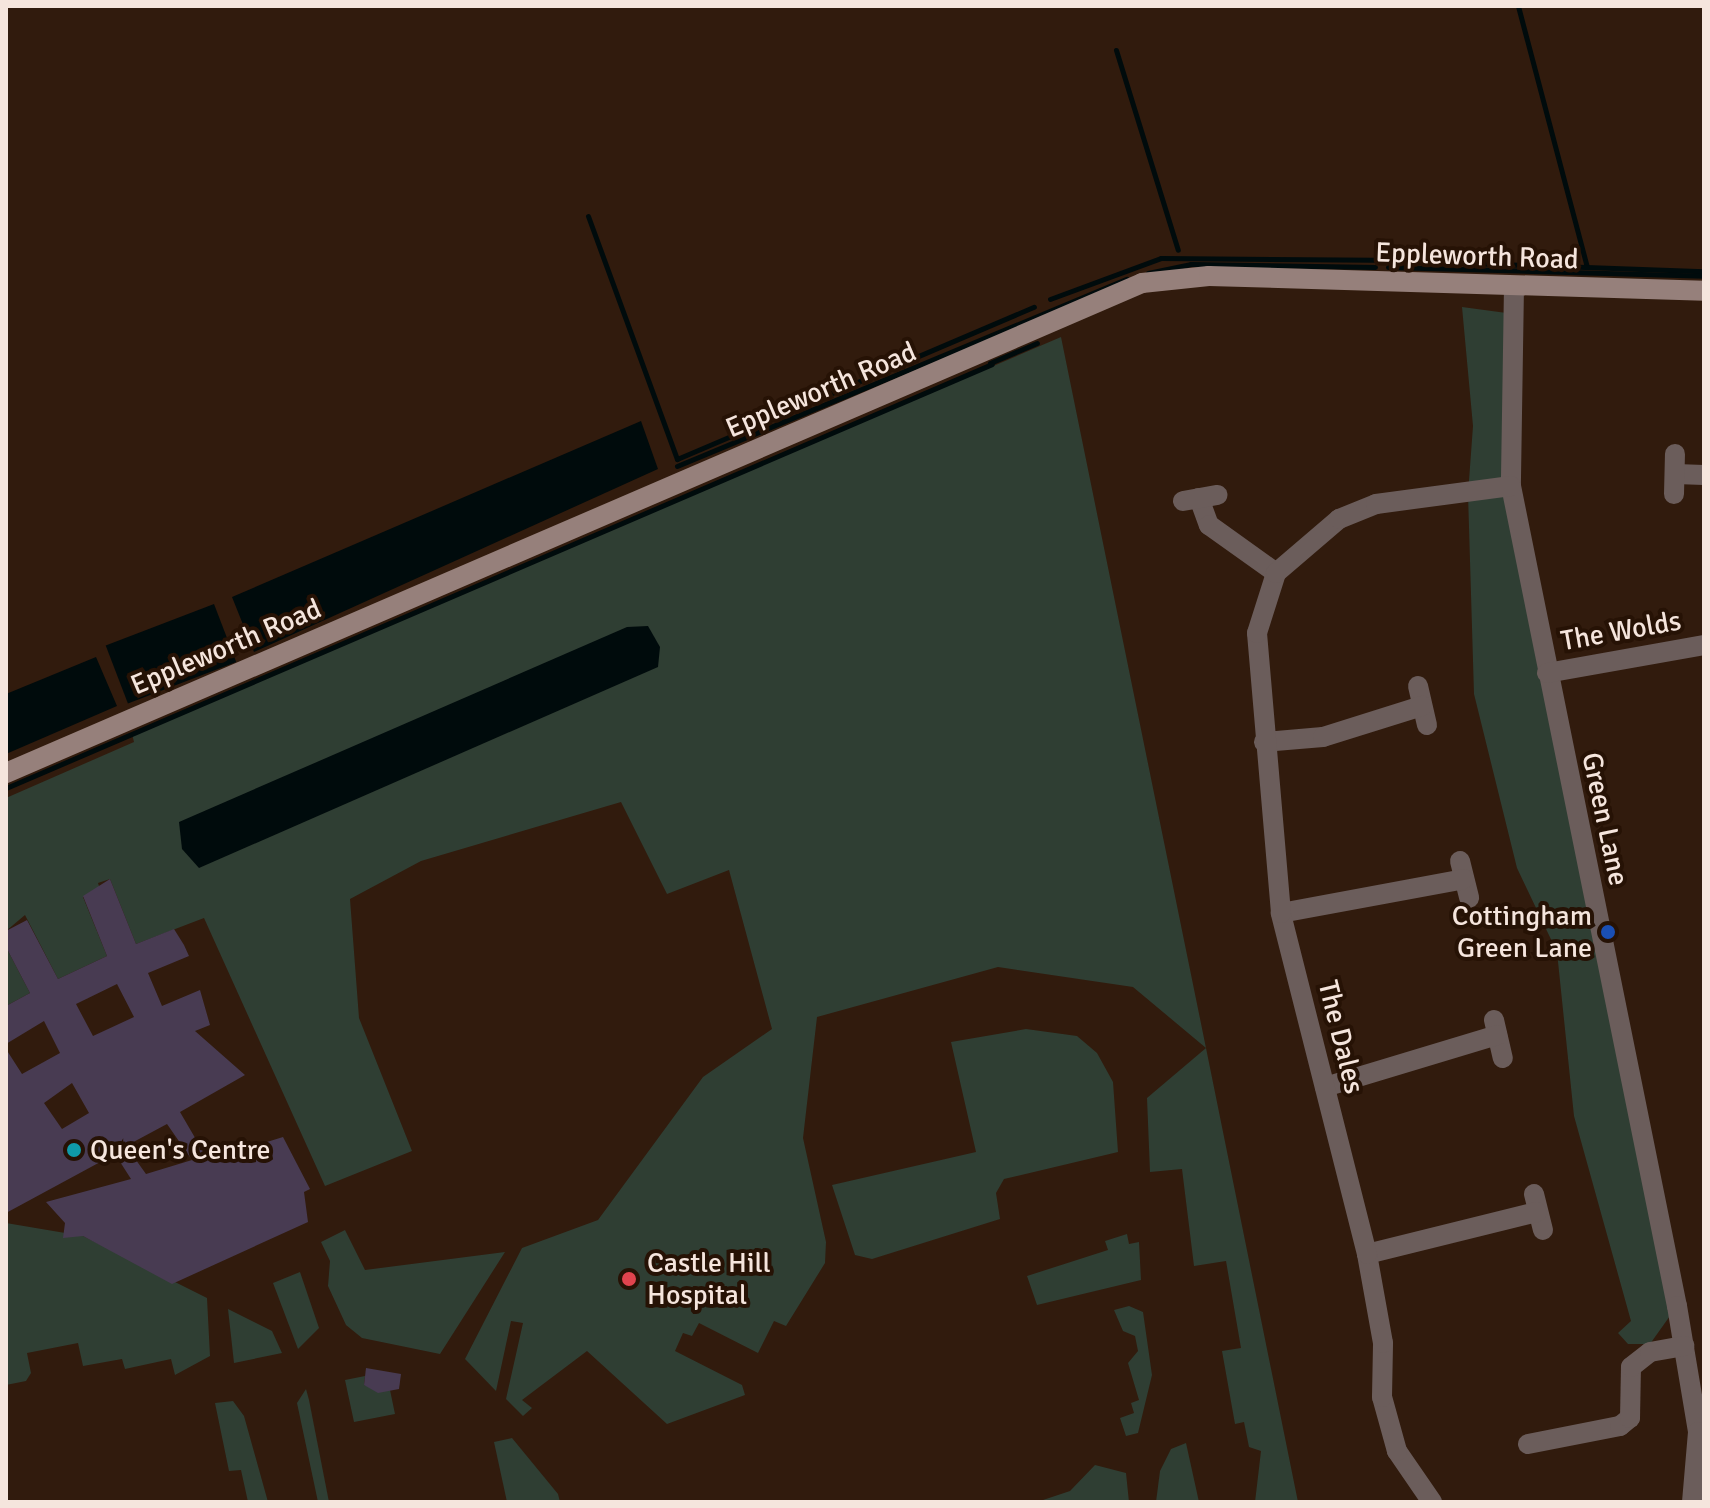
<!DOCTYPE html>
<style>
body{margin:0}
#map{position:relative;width:1710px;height:1508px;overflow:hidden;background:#311b0d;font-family:Signika,sans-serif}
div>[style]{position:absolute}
.green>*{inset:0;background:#2f3e33}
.water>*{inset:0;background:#000b0c;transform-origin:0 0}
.stream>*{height:5px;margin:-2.5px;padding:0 2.5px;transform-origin:2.5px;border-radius:2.5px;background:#000b0c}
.building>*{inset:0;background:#483b52}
.street>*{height:20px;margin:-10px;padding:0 10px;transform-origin:10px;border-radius:10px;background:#6b5d5b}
.secondary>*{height:20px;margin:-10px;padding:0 10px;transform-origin:10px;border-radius:10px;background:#96807b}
.dots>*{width:22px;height:22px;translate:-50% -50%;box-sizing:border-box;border:4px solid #261205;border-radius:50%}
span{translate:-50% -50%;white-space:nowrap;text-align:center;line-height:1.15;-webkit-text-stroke:8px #261205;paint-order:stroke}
.street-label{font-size:28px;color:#f5e5dd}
.poi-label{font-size:28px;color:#f5e5dd}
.right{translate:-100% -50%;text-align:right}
.left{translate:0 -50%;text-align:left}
.frame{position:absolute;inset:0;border:8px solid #f5e5dd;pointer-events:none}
</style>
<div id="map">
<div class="green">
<div style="clip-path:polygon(1462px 307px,1514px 314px,1507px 440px,1677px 1306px,1650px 1344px,1628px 1344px,1618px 1333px,1631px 1321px,1574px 1116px,1557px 952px,1517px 868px,1474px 694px,1468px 494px,1473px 426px)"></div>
<div style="clip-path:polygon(1061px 337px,1206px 1048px,1298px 1502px,1255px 1502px,1261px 1451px,1249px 1447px,1244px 1422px,1235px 1424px,1222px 1351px,1241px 1348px,1226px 1261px,1194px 1266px,1182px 1169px,1150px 1172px,1147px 1098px,1206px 1048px,1133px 987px,998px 967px,817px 1017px,803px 1138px,826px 1242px,825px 1263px,786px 1326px,774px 1321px,758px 1353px,699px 1323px,692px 1336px,683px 1333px,675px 1351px,742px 1385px,745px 1395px,667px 1424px,587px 1351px,522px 1400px,532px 1408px,523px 1416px,506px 1399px,523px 1323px,511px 1321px,496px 1391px,465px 1359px,522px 1248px,598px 1220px,703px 1077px,772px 1029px,729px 870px,667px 894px,621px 802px,421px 861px,350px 899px,359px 1018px,412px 1151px,325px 1186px,204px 918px,136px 944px,110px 879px,98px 883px,100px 889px,83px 897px,107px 956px,58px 979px,25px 915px,6px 931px,6px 798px,134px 742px,132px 734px)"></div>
<div style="clip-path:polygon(6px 947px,30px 993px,6px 1006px)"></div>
<div style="clip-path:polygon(1026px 1029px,1077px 1036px,1097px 1053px,1113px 1082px,1118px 1152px,1004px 1179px,996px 1193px,1000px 1219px,872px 1259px,855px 1255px,832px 1185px,976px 1152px,951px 1042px)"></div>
<div style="clip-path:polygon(6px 1223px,83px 1236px,207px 1298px,210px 1356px,175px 1375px,171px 1359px,125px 1369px,122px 1359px,83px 1366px,78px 1343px,27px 1353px,31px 1373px,26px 1381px,6px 1385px)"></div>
<div style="clip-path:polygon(345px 1230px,365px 1270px,505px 1252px,440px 1354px,362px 1338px,346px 1325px,328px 1286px,330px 1261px,321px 1242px)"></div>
<div style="clip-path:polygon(1127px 1234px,1129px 1244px,1139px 1242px,1141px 1280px,1037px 1305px,1027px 1276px,1108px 1250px,1105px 1241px)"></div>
<div style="clip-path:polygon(300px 1272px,319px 1328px,298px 1349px,273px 1283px)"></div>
<div style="clip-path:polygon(1129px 1306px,1143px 1312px,1152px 1375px,1138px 1433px,1126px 1436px,1120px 1418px,1134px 1413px,1131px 1403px,1139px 1400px,1128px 1363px,1138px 1351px,1135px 1336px,1123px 1331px,1114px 1310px)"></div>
<div style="clip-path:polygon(228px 1309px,272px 1331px,282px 1353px,234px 1363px)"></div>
<div style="clip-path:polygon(365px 1376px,364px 1385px,390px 1390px,395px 1414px,354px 1422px,345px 1380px)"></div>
<div style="clip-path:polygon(306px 1389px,309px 1400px,329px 1502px,318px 1502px,297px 1403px)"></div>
<div style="clip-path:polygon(233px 1401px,244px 1416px,268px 1502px,248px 1502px,241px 1470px,229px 1471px,215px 1403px)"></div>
<div style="clip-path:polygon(512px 1438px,558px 1494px,560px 1502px,507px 1502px,494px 1442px)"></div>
<div style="clip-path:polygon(1186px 1443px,1199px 1502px,1156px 1502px,1160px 1471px,1171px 1449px)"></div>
<div style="clip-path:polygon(1095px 1465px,1126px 1473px,1129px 1502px,1037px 1502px,1070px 1491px)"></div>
</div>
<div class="water">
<div style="clip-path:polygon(641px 421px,658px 469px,254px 652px,232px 597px)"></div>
<div style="left:214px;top:604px;width:62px;height:116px;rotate:69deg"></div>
<div style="clip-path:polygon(648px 626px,660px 647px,658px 667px,199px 868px,182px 849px,179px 822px,627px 627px)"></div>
<div style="clip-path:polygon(96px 657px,117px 706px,6px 754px,6px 694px)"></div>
</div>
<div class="stream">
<div style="left:1518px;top:6px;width:270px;rotate:75.2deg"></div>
<div style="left:1116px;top:50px;width:209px;rotate:72.8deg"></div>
<div style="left:588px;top:216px;width:259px;rotate:69.9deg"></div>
<div style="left:677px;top:459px;width:388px;rotate:-23.1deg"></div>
<div style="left:1384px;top:260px;width:320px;rotate:2deg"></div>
<div style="left:1388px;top:267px;width:316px;rotate:1.6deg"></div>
<div style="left:1148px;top:273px;width:44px;rotate:-11.8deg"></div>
<div style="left:1191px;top:264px;width:184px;rotate:0.9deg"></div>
<div style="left:1050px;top:299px;width:118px;rotate:-20.3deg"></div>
<div style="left:1161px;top:258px;width:213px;rotate:0.5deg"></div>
<div style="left:990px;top:363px;width:51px;rotate:-23.1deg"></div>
<div style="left:677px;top:466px;width:487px;rotate:-22.6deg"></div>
<div style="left:6px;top:788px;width:1073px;rotate:-23.27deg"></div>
</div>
<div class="building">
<div style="clip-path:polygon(evenodd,110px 879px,136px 944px,174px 929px,184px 945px,189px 956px,148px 973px,162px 1006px,200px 990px,210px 1025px,195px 1031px,245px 1075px,180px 1112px,208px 1160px,283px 1137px,310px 1189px,304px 1192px,308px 1222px,172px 1284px,83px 1236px,63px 1238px,65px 1223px,46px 1202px,131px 1179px,115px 1154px,6px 1213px,6px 1049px,22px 1074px,60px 1053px,44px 1021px,6px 1044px,6px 1006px,30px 993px,6px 947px,6px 931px,27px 920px,58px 979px,107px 956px,83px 896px,110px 879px,117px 984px,134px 1017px,93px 1036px,76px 1004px,117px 984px,110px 879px,72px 1083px,89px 1113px,62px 1129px,44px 1103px,72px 1083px,110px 879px,167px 1124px,192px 1160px,146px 1174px,126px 1146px,167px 1124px)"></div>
<div style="clip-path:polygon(366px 1368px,401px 1374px,399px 1389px,378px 1393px,364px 1385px)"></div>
</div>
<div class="street">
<div style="left:1514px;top:286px;width:200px;rotate:90.9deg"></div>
<div style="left:1511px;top:486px;width:837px;rotate:78.56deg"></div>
<div style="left:1677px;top:1306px;width:128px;rotate:80.5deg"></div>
<div style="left:1698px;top:1432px;width:70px;rotate:94.9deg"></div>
<div style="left:1676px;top:474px;width:28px;rotate:2deg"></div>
<div style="left:1674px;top:494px;width:40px;rotate:-88.6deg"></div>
<div style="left:1199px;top:498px;width:29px;rotate:70deg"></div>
<div style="left:1209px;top:525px;width:82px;rotate:35.6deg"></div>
<div style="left:1183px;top:501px;width:35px;rotate:-10deg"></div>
<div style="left:1547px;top:673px;width:159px;rotate:-10.1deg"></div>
<div style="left:1418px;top:686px;width:40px;rotate:77deg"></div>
<div style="left:1264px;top:742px;width:59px;rotate:-4.8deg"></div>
<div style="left:1323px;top:737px;width:104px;rotate:-17.4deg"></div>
<div style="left:1460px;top:861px;width:38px;rotate:76deg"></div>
<div style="left:1281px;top:913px;width:186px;rotate:-10.5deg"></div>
<div style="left:1494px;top:1020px;width:39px;rotate:77deg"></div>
<div style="left:1325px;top:1087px;width:180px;rotate:-16.8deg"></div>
<div style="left:1534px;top:1194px;width:37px;rotate:76deg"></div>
<div style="left:1367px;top:1254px;width:175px;rotate:-13.9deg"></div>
<div style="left:1528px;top:1444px;width:94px;rotate:-11.1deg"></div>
<div style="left:1620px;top:1426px;width:13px;rotate:-39deg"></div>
<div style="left:1630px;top:1418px;width:51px;rotate:-88.9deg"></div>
<div style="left:1631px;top:1367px;width:24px;rotate:-38deg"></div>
<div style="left:1650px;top:1352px;width:35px;rotate:-10deg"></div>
<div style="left:1432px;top:1502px;width:62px;rotate:-124.5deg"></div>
<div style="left:1397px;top:1451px;width:56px;rotate:-105.5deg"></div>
<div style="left:1382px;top:1397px;width:54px;rotate:-88.9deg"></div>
<div style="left:1383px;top:1343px;width:90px;rotate:-100.2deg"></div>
<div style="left:1367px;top:1254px;width:352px;rotate:-104.2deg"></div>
<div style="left:1281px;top:913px;width:281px;rotate:-94.9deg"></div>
<div style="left:1257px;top:633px;width:63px;rotate:-72.4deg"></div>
<div style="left:1276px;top:573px;width:83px;rotate:-40.6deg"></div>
<div style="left:1339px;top:519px;width:40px;rotate:-22deg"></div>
<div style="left:1376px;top:504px;width:136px;rotate:-7.6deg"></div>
</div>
<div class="secondary">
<div style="left:6px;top:773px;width:1237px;rotate:-23.33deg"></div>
<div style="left:1142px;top:283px;width:67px;rotate:-6deg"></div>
<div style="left:1209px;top:276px;width:495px;rotate:1.7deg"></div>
</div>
<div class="dots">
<div style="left:1608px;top:932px;background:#1a4fb4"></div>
<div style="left:74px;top:1150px;background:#0f9aa8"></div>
<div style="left:629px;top:1279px;background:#e0444e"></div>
</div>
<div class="street-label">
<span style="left:1477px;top:256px;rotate:2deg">Eppleworth Road</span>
<span style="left:821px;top:390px;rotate:-23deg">Eppleworth Road</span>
<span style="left:1621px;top:631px;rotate:-10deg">The Wolds</span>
<span style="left:226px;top:647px;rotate:-23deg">Eppleworth Road</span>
<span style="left:1605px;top:819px;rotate:78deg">Green Lane</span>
<span style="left:1341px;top:1037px;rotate:76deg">The Dales</span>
</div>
<div class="poi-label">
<span class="right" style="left:1592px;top:932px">Cottingham<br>Green Lane</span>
<span class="left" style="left:90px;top:1150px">Queen's Centre</span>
<span class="left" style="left:647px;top:1279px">Castle Hill<br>Hospital</span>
</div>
<div class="frame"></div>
</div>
